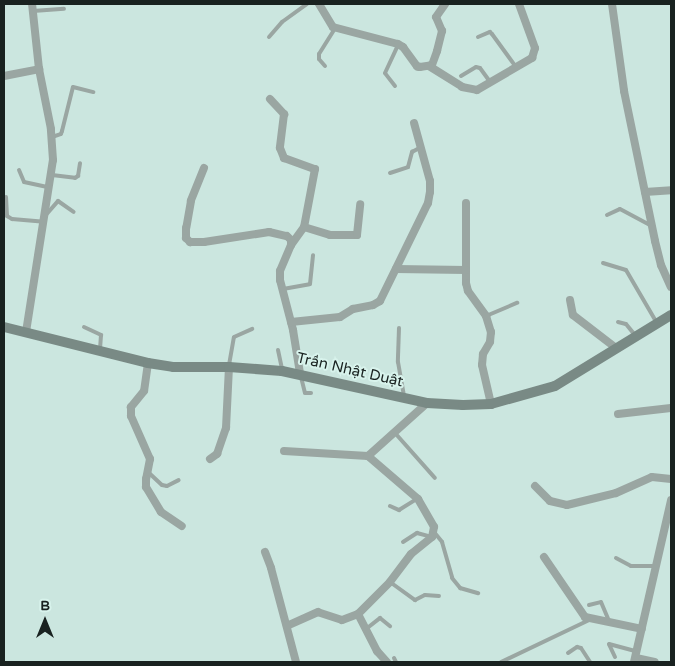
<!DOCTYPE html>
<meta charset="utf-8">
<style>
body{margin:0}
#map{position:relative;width:675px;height:666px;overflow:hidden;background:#cbe6df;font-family:"Varela Round",sans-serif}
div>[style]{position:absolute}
.service>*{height:4px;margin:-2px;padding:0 2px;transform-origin:2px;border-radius:2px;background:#9aa6a2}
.minor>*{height:8px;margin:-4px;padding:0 4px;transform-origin:4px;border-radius:4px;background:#9aa6a2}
.secondary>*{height:10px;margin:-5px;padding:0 5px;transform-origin:5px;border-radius:5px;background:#798a85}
span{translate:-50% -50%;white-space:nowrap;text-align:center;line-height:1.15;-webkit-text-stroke:4px #d8f3ec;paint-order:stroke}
.street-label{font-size:15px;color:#192220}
.frame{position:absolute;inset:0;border:5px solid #192220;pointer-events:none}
.north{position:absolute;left:20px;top:596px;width:50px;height:50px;-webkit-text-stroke:4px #d8f3ec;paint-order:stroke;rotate:0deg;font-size:14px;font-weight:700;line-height:20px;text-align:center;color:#192220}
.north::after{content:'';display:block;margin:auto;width:18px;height:22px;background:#192220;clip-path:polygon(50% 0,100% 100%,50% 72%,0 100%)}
</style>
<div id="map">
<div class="service">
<div style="left:33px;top:11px;width:31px;rotate:-4deg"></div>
<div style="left:269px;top:37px;width:20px;rotate:-49deg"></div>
<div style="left:282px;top:22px;width:31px;rotate:-36deg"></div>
<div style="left:478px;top:37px;width:13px;rotate:-23deg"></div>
<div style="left:490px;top:32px;width:3px;rotate:45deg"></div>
<div style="left:492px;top:34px;width:41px;rotate:54deg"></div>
<div style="left:325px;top:66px;width:9px;rotate:-131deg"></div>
<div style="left:319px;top:59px;width:5px;rotate:-90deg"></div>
<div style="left:319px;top:54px;width:31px;rotate:-58deg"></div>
<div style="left:461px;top:76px;width:17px;rotate:-31deg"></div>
<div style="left:476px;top:67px;width:4px;rotate:14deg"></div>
<div style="left:480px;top:68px;width:17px;rotate:54deg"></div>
<div style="left:395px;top:86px;width:16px;rotate:-128deg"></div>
<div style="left:385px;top:73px;width:31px;rotate:-65deg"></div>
<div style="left:52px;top:137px;width:9px;rotate:-18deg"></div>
<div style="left:61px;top:134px;width:3px;rotate:-72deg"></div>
<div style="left:62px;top:131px;width:45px;rotate:-76deg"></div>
<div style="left:73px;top:87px;width:21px;rotate:14deg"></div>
<div style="left:19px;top:170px;width:13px;rotate:67deg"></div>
<div style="left:24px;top:182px;width:25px;rotate:12deg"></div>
<div style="left:390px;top:173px;width:19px;rotate:-18deg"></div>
<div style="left:408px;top:167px;width:16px;rotate:-75deg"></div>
<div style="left:412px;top:152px;width:10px;rotate:-29deg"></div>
<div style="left:52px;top:175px;width:23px;rotate:7deg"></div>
<div style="left:75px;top:178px;width:4px;rotate:-34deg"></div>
<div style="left:78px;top:176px;width:13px;rotate:-81deg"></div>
<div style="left:6px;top:197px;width:19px;rotate:87deg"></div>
<div style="left:7px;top:216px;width:6px;rotate:31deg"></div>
<div style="left:12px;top:219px;width:32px;rotate:5deg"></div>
<div style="left:607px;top:215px;width:14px;rotate:-25deg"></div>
<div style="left:620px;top:209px;width:36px;rotate:28deg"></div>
<div style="left:45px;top:216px;width:20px;rotate:-49deg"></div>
<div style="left:58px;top:201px;width:19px;rotate:35deg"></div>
<div style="left:603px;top:263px;width:24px;rotate:17deg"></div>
<div style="left:626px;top:270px;width:61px;rotate:59.7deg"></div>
<div style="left:283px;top:289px;width:27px;rotate:-10deg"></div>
<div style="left:310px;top:284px;width:29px;rotate:-84deg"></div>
<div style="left:486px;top:316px;width:34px;rotate:-23deg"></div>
<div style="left:618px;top:322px;width:8px;rotate:14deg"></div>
<div style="left:626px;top:324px;width:14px;rotate:51deg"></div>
<div style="left:84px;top:327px;width:19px;rotate:25deg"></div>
<div style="left:101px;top:335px;width:15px;rotate:94deg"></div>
<div style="left:399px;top:328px;width:34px;rotate:92deg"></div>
<div style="left:398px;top:362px;width:36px;rotate:80deg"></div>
<div style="left:278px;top:350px;width:19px;rotate:78deg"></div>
<div style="left:229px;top:365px;width:28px;rotate:-80deg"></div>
<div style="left:234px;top:337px;width:20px;rotate:-24deg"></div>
<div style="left:301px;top:377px;width:16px;rotate:76deg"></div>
<div style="left:305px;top:393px;width:6px"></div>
<div style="left:395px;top:433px;width:60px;rotate:48.4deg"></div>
<div style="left:148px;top:472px;width:19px;rotate:43deg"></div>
<div style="left:162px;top:485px;width:5px;rotate:11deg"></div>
<div style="left:167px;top:486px;width:13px;rotate:-27deg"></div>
<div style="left:390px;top:506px;width:10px;rotate:24deg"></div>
<div style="left:399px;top:510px;width:22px;rotate:-32deg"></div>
<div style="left:434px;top:532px;width:13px;rotate:51deg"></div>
<div style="left:442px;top:542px;width:37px;rotate:74deg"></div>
<div style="left:452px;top:578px;width:13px;rotate:51deg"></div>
<div style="left:460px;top:588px;width:19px;rotate:16deg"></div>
<div style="left:403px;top:542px;width:17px;rotate:-33deg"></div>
<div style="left:417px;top:533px;width:16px;rotate:15deg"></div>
<div style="left:616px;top:558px;width:17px;rotate:28deg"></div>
<div style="left:631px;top:566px;width:25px"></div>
<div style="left:390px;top:582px;width:31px;rotate:36deg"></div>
<div style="left:415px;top:600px;width:11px;rotate:-27deg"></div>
<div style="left:425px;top:595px;width:14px;rotate:4deg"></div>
<div style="left:589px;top:605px;width:12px;rotate:-14deg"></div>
<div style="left:601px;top:602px;width:23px;rotate:67deg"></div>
<div style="left:366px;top:629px;width:18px;rotate:-38deg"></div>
<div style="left:380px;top:618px;width:13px;rotate:39deg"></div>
<div style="left:568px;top:653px;width:11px;rotate:-34deg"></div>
<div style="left:577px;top:647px;width:4px;rotate:14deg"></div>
<div style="left:581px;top:648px;width:17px;rotate:57deg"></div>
<div style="left:615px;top:657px;width:14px;rotate:-115deg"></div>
<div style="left:609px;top:644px;width:27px;rotate:15deg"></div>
<div style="left:394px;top:658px;width:4px;rotate:63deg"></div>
<div style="left:501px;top:662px;width:100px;rotate:-25.5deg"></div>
</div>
<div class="minor">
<div style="left:319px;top:4px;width:27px;rotate:59deg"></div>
<div style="left:333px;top:27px;width:67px;rotate:14.7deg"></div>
<div style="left:398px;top:44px;width:6px;rotate:31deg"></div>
<div style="left:403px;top:47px;width:24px;rotate:54deg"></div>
<div style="left:417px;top:66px;width:3px;rotate:18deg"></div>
<div style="left:420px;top:67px;width:12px;rotate:-9deg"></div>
<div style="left:432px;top:65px;width:15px;rotate:-70deg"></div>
<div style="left:437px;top:51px;width:21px;rotate:-76deg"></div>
<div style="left:442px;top:31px;width:15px;rotate:-113deg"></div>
<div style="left:436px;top:17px;width:16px;rotate:-55deg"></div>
<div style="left:612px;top:4px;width:88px;rotate:82.1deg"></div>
<div style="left:624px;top:91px;width:153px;rotate:78.3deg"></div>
<div style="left:655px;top:241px;width:25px;rotate:76deg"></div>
<div style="left:661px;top:265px;width:24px;rotate:66deg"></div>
<div style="left:429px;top:66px;width:39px;rotate:32deg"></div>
<div style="left:462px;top:87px;width:15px;rotate:11deg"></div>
<div style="left:477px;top:90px;width:64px;rotate:-30.2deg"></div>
<div style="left:532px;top:58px;width:10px;rotate:-73deg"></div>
<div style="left:535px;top:48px;width:47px;rotate:-110deg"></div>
<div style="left:4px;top:76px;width:36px;rotate:-11deg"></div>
<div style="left:270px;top:99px;width:21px;rotate:47deg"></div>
<div style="left:284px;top:114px;width:34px;rotate:97deg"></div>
<div style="left:280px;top:148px;width:11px;rotate:68deg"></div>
<div style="left:284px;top:158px;width:33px;rotate:20deg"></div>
<div style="left:315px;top:169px;width:59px;rotate:100.7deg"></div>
<div style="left:304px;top:227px;width:22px;rotate:126deg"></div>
<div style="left:291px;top:245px;width:28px;rotate:113deg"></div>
<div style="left:280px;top:271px;width:9px;rotate:90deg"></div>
<div style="left:280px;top:280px;width:52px;rotate:75.4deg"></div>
<div style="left:293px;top:330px;width:44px;rotate:80.8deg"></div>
<div style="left:204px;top:168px;width:35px;rotate:112deg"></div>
<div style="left:191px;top:201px;width:27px;rotate:100deg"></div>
<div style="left:186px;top:228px;width:10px;rotate:90deg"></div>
<div style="left:186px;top:238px;width:6px;rotate:45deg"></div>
<div style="left:190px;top:242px;width:14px"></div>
<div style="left:204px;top:242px;width:66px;rotate:-8.7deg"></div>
<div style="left:269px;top:232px;width:18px;rotate:13deg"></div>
<div style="left:287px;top:236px;width:6px;rotate:45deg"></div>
<div style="left:291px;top:240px;width:5px;rotate:90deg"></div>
<div style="left:645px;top:192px;width:26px;rotate:-4deg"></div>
<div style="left:466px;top:203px;width:80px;rotate:90deg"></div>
<div style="left:466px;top:283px;width:8px;rotate:76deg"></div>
<div style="left:468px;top:291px;width:31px;rotate:54deg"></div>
<div style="left:486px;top:316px;width:17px;rotate:73deg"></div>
<div style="left:491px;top:332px;width:10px;rotate:96deg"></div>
<div style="left:490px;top:342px;width:14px;rotate:120deg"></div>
<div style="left:483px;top:354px;width:11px;rotate:95deg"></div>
<div style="left:482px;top:365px;width:40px;rotate:77deg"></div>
<div style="left:304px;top:227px;width:27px;rotate:17deg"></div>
<div style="left:330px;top:235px;width:27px"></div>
<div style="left:357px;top:235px;width:31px;rotate:-84deg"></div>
<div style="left:396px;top:269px;width:70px;rotate:0.8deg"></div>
<div style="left:570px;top:300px;width:15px;rotate:79deg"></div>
<div style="left:573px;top:315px;width:54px;rotate:37.5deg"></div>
<div style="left:291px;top:322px;width:49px;rotate:-5.8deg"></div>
<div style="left:340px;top:317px;width:15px;rotate:-32deg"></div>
<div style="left:353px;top:309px;width:20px;rotate:-11deg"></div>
<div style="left:373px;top:305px;width:8px;rotate:-30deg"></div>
<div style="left:380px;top:301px;width:109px;rotate:-63.9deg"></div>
<div style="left:428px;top:203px;width:11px;rotate:-80deg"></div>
<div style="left:430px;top:192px;width:11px;rotate:-90deg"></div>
<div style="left:430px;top:181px;width:60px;rotate:-105.4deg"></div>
<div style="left:26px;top:332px;width:174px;rotate:-81.1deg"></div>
<div style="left:53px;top:160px;width:31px;rotate:-94deg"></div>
<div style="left:51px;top:129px;width:61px;rotate:-101.3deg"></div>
<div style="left:39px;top:69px;width:65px;rotate:-96.1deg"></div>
<div style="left:148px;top:363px;width:28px;rotate:98deg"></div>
<div style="left:144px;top:391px;width:21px;rotate:129deg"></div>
<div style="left:131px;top:407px;width:9px;rotate:90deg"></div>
<div style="left:131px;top:416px;width:47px;rotate:66.2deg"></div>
<div style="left:150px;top:459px;width:20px;rotate:101deg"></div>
<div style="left:146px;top:479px;width:8px;rotate:90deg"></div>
<div style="left:146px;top:487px;width:29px;rotate:59deg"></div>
<div style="left:161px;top:512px;width:25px;rotate:34deg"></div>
<div style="left:618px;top:414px;width:53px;rotate:-6.5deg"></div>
<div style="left:284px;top:451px;width:84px;rotate:3.4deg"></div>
<div style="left:368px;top:456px;width:66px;rotate:40.7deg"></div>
<div style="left:418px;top:499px;width:32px;rotate:60deg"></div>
<div style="left:434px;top:527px;width:10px;rotate:101deg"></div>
<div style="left:432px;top:537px;width:27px;rotate:141deg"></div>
<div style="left:411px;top:554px;width:35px;rotate:127deg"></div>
<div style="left:390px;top:582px;width:45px;rotate:135deg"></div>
<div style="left:358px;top:614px;width:17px;rotate:159deg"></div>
<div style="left:342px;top:620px;width:25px;rotate:-162deg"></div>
<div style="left:318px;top:612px;width:34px;rotate:156deg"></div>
<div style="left:368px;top:456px;width:79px;rotate:-41.9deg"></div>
<div style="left:210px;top:459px;width:9px;rotate:-36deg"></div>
<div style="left:217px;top:454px;width:28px;rotate:-71deg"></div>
<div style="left:226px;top:428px;width:61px;rotate:-87.2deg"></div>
<div style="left:535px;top:486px;width:21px;rotate:45deg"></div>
<div style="left:550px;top:501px;width:17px;rotate:13deg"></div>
<div style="left:567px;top:505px;width:50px;rotate:-13.8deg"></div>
<div style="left:616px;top:493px;width:39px;rotate:-24deg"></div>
<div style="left:652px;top:477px;width:19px;rotate:6deg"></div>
<div style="left:265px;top:552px;width:17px;rotate:69deg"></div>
<div style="left:271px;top:568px;width:97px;rotate:75.1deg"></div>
<div style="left:544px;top:557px;width:73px;rotate:55.7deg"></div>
<div style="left:585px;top:617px;width:58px;rotate:11.9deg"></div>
<div style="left:358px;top:614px;width:42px;rotate:62.8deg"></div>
<div style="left:377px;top:651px;width:15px;rotate:48deg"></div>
<div style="left:636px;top:658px;width:19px;rotate:12deg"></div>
<div style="left:634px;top:662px;width:166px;rotate:-77.1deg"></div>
</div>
<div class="secondary">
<div style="left:4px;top:327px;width:148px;rotate:14deg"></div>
<div style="left:148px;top:363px;width:25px;rotate:9deg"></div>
<div style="left:173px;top:367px;width:56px"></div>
<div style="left:229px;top:367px;width:53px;rotate:4.3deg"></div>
<div style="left:282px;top:371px;width:148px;rotate:12.4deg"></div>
<div style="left:427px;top:403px;width:36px;rotate:3deg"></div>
<div style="left:463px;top:405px;width:28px;rotate:-2deg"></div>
<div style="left:491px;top:404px;width:66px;rotate:-15.7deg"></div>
<div style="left:555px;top:386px;width:136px;rotate:-31.5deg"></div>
</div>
<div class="street-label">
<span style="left:350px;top:370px;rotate:13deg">Trần Nhật Duật</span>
</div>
<div class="frame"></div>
<div class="north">B</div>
</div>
